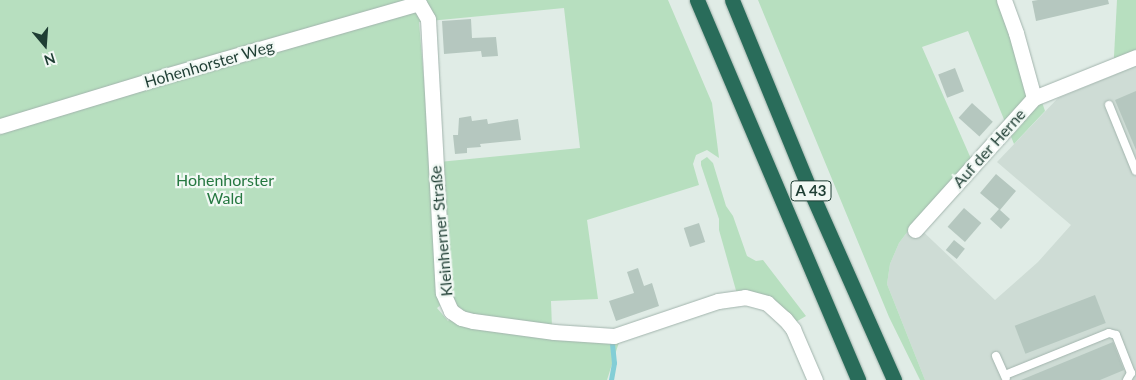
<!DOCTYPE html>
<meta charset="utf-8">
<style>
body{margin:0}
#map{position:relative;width:1136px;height:380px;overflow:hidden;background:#e0ece6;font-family:Lato,sans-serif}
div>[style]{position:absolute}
.built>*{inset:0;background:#cedcd5}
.green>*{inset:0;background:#b7dfbf}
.stream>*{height:4.5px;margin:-2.25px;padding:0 2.25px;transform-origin:2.25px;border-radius:2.25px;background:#83ced6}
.building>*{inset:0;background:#b5c7bf;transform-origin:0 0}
.roads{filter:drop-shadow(0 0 1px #a2b4ad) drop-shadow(0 0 1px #a2b4ad)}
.service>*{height:8px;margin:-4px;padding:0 4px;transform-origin:4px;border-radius:4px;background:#fff}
.minor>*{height:15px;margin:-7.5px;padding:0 7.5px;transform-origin:7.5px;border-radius:7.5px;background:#fff}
.motorway>*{height:15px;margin:-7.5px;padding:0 7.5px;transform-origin:7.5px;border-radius:7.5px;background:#296c5a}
span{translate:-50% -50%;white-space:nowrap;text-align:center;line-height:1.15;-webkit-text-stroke:4.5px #f1f8f4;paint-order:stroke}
.shield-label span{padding:1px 4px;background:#f1f8f4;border:1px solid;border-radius:4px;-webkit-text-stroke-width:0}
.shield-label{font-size:15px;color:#1f3e34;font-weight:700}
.street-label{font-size:16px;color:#1f3e34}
.park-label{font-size:16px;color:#267841}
.north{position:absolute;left:20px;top:20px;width:50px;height:50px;-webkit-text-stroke:4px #f1f8f4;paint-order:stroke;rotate:162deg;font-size:14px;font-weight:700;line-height:20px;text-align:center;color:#1f3e34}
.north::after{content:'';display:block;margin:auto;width:18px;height:22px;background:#1f3e34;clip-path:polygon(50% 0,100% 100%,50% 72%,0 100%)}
</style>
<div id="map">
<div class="built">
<div style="clip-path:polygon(1136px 66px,1136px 380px,925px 380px,887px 284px,890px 264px,899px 243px,914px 223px,995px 300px,1038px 262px,1071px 225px,997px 162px,1058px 98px)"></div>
</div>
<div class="green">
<div style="clip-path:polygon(0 0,668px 0,712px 103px,719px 158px,707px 150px,696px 155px,693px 164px,699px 185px,587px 220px,598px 299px,551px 301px,552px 328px,471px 317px,456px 306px,451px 296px,439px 162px,580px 148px,564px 8px,419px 22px,443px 303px,437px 308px,448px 321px,452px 317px,620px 339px,607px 380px,0 380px)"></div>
<div style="clip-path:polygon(758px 0,1007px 0,1045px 111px,1014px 144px,968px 31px,922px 47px,972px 161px,914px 223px,899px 243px,890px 264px,887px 284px,925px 380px,920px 380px,889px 317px)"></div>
<div style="clip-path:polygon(1117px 0,1136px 0,1136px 66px,1113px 75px)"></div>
<div style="clip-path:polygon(707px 157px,713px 163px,726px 206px,733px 216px,747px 256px,756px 261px,763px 260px,806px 316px,794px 323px,737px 294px,719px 230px,719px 219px,701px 165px,701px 161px)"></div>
</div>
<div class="stream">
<div style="left:611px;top:380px;width:17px;rotate:-80deg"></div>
<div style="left:614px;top:363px;width:19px;rotate:-96deg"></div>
</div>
<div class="building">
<div style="clip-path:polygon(1038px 0,1108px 0,1109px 4px,1036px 21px,1032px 1px)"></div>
<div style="clip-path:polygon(471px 19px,472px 38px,496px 37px,498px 56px,482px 57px,481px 51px,444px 54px,442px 21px)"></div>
<div style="left:955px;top:68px;width:25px;height:18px;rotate:69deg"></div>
<div style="clip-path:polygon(1136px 91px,1136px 150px,1115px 100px)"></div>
<div style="left:972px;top:103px;width:28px;height:20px;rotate:42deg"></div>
<div style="clip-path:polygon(471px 116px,472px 121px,487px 119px,488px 124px,518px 119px,521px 140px,480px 144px,481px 147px,467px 148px,467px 153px,455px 154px,453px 135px,458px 135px,459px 118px)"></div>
<div style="clip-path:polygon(996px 174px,1016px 191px,1000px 210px,1010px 219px,1001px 229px,990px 219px,999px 209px,980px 193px)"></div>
<div style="left:964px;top:208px;width:23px;height:25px;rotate:41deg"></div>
<div style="left:699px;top:223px;width:20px;height:16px;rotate:72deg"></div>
<div style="left:954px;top:240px;width:14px;height:13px;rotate:39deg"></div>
<div style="clip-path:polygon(638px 268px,644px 286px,652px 283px,659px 306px,616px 321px,609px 301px,634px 293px,627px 272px)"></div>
<div style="left:1095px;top:295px;width:30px;height:86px;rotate:69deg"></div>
<div style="clip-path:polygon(1113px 342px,1124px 370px,1100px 380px,1021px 380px)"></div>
</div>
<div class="roads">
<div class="service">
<div style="left:1109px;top:105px;width:71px;rotate:67.8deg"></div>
<div style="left:996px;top:356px;width:24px;rotate:66deg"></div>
<div style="left:1005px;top:375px;width:112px;rotate:-22deg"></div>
<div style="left:1109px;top:333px;width:7px;rotate:16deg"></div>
<div style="left:1116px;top:335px;width:41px;rotate:68.5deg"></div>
<div style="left:1131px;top:373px;width:8px;rotate:120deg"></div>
</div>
<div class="minor">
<div style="left:417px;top:0;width:22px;rotate:60deg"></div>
<div style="left:428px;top:19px;width:274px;rotate:86.9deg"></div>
<div style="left:443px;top:293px;width:20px;rotate:66deg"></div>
<div style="left:451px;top:311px;width:12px;rotate:35deg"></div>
<div style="left:461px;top:318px;width:12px;rotate:14deg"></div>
<div style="left:473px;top:321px;width:82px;rotate:7.7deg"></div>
<div style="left:554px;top:332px;width:60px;rotate:3.8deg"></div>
<div style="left:614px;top:336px;width:110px;rotate:-18.6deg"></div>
<div style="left:718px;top:301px;width:27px;rotate:-8deg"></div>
<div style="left:745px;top:297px;width:23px;rotate:15deg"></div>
<div style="left:767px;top:303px;width:24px;rotate:42deg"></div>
<div style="left:785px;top:319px;width:13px;rotate:51deg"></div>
<div style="left:793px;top:329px;width:56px;rotate:66.7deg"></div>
<div style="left:1004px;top:0;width:35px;rotate:70deg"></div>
<div style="left:1016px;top:33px;width:67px;rotate:74.5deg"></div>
<div style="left:0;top:126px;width:172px;rotate:-16.9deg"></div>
<div style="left:165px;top:76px;width:264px;rotate:-16deg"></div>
<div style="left:915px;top:230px;width:178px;rotate:-48deg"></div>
<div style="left:1034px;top:98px;width:110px;rotate:-21.9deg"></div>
</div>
<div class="motorway">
<div style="left:697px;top:0;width:413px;rotate:67deg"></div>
<div style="left:732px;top:0;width:205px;rotate:67.7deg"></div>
<div style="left:810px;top:190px;width:208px;rotate:66.1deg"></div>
</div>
</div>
<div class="shield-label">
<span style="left:811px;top:191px">A 43</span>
</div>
<div class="street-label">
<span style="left:209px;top:64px;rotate:-16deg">Hohenhorster Weg</span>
<span style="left:989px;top:148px;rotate:-48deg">Auf der Herne</span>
<span style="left:441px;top:231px;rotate:-95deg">Kleinherner Straße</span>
</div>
<div class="park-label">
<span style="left:225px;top:189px">Hohenhorster<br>Wald</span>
</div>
<div class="north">N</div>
</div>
